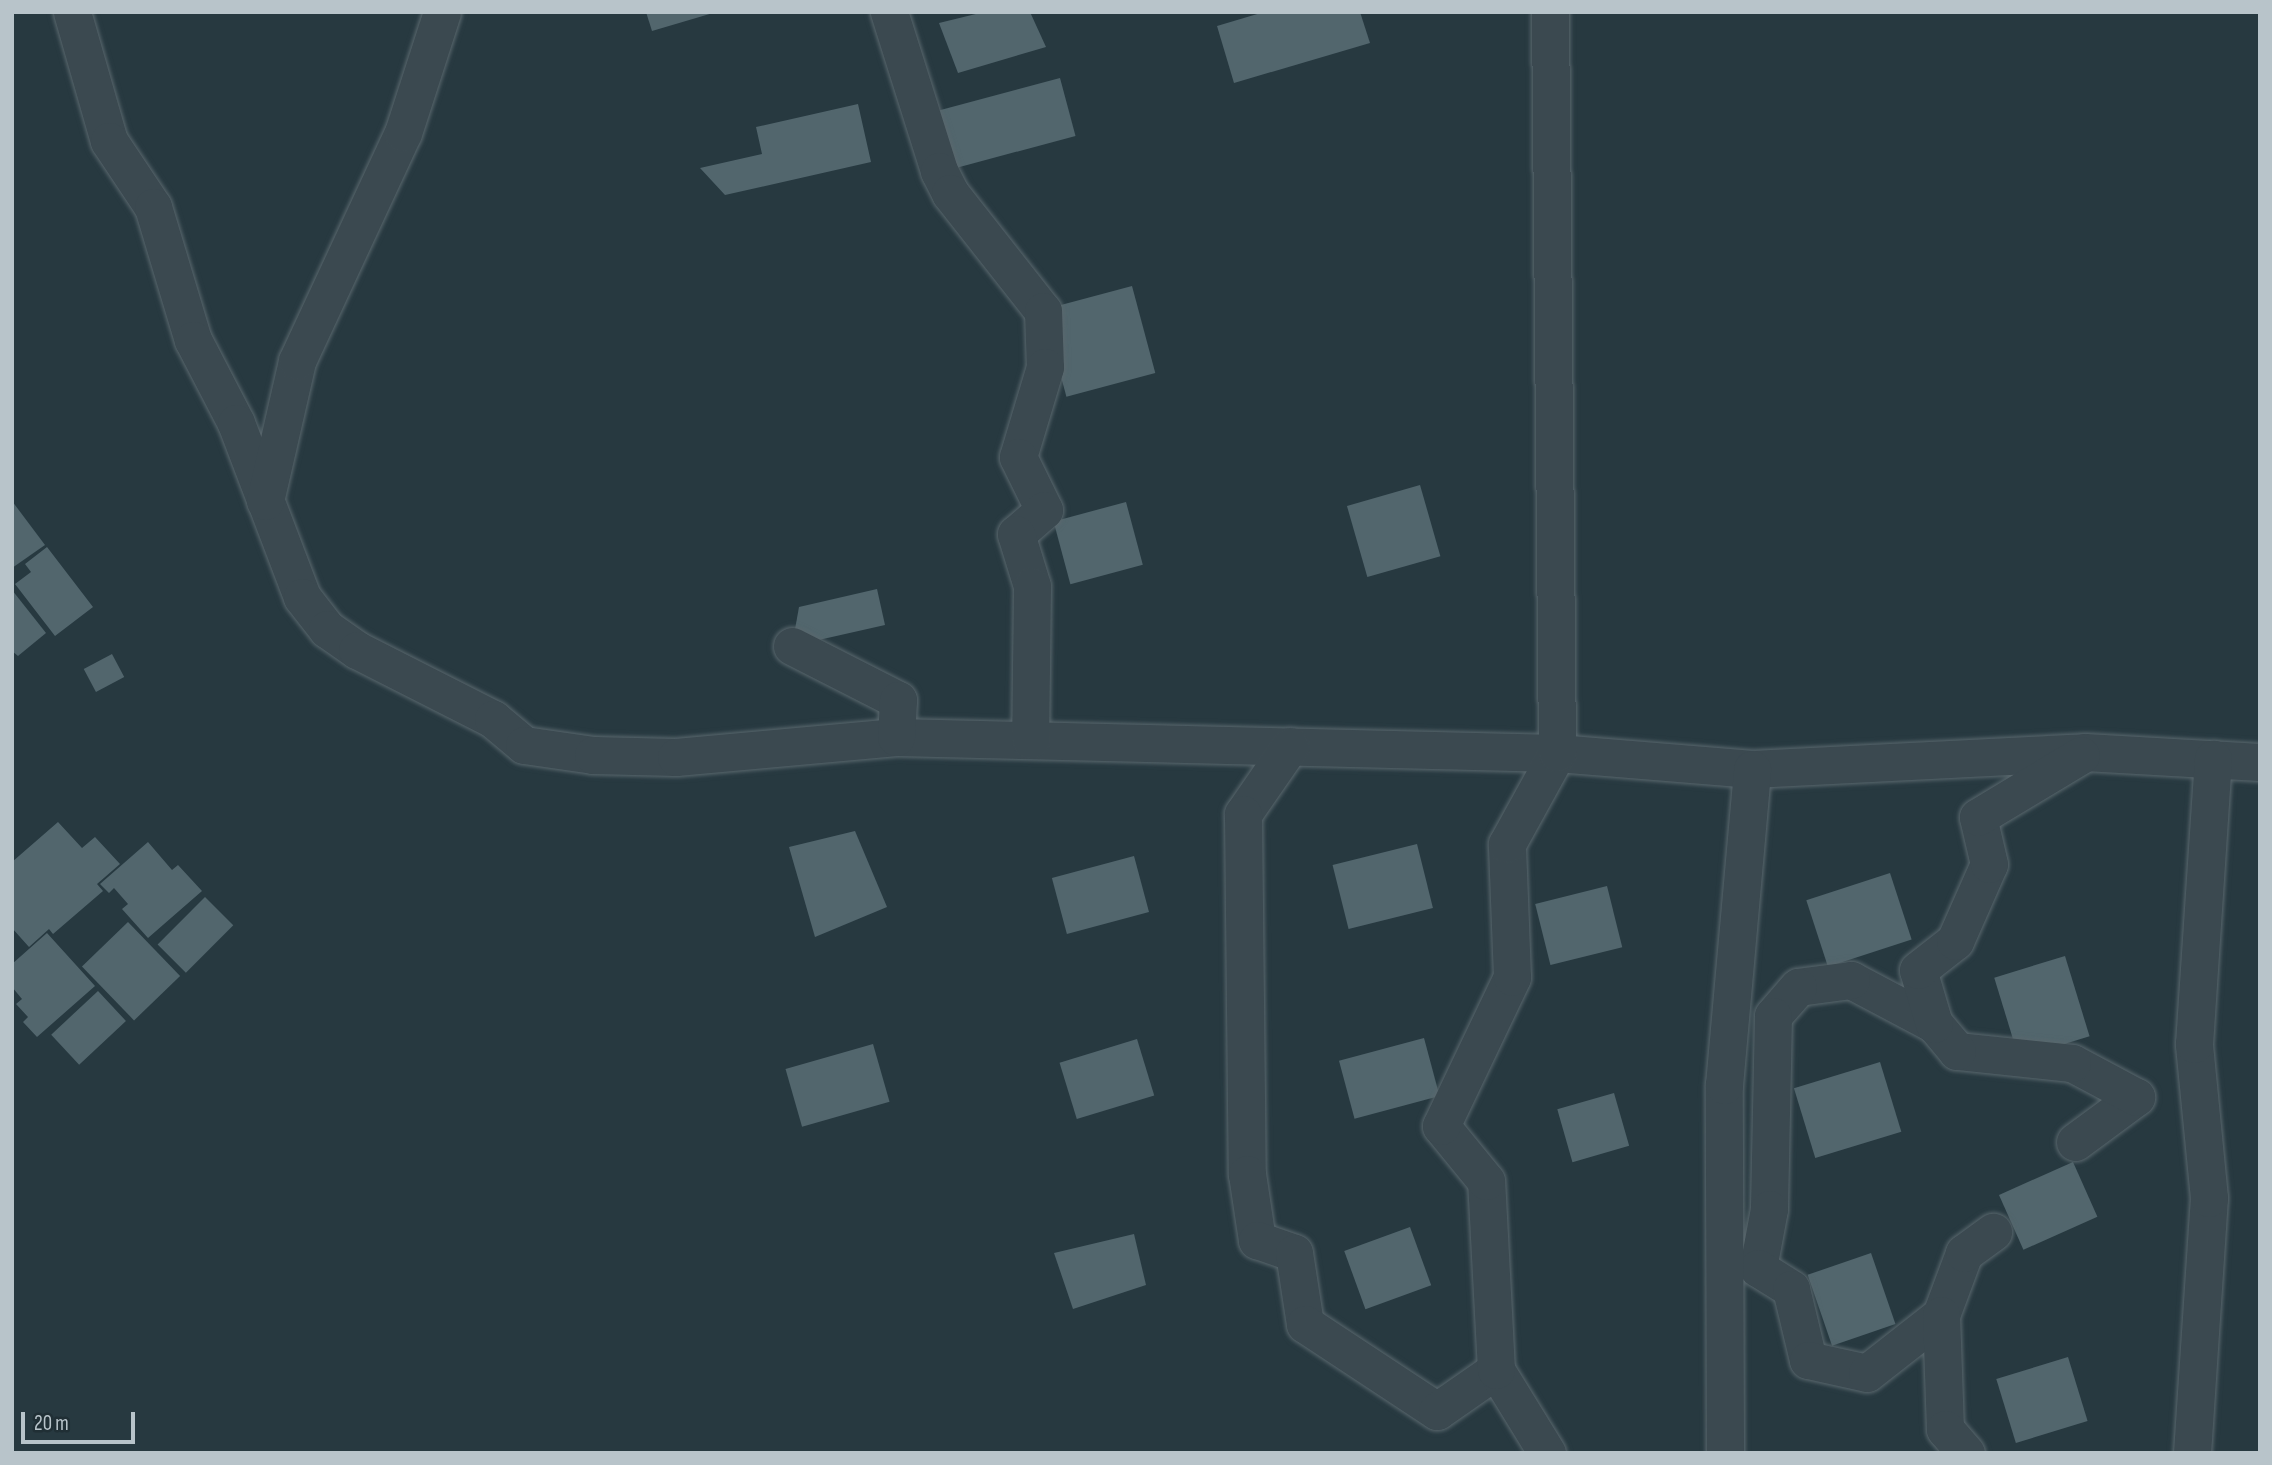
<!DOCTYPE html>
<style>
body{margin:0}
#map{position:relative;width:2272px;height:1465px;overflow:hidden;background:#273940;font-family:"Sofia Sans Condensed",sans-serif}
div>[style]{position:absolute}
.building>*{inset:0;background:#52666d;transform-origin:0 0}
.roads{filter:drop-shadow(0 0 2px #59676d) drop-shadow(0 0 2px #59676d)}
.minor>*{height:37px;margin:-18.5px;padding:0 18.5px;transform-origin:18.5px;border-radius:18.5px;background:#3b4950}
span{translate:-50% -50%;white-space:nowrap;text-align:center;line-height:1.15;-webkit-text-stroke:7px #202f35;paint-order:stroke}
.frame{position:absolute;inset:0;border:14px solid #b8c4ca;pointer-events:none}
.scale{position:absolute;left:21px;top:1412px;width:114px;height:32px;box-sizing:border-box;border:4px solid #b8c4ca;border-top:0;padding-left:9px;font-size:21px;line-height:24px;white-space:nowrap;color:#b8c4ca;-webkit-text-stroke:5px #202f35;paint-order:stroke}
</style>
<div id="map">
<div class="building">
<div style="clip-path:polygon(646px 12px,713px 12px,713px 13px,652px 31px)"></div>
<div style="clip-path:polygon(984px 12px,1030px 12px,1046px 47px,958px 73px,939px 23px)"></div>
<div style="clip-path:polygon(1264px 12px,1360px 12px,1370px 43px,1234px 83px,1217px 26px)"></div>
<div style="left:1060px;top:78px;width:60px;height:141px;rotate:75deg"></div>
<div style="clip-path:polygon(858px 104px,871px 162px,725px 195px,700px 168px,762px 154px,756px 127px)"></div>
<div style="left:1132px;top:286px;width:90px;height:92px;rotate:75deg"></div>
<div style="left:1420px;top:485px;width:74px;height:76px;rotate:74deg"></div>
<div style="clip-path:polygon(12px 501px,45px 545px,12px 568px)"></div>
<div style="left:1126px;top:502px;width:65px;height:75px;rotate:75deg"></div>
<div style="clip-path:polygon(47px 547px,93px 607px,55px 636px,15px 584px,31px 572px,25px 564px)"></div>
<div style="clip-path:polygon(877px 589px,885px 625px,792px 646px,799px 607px)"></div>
<div style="clip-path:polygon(12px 590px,46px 633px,18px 656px,12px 651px)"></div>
<div style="left:112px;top:654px;width:26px;height:32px;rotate:62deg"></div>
<div style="clip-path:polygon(58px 822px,82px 848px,95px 837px,120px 864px,97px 884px,103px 891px,53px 934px,49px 929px,29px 947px,12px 928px,12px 862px)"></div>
<div style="clip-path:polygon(855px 831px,887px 907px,815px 937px,789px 847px)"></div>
<div style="clip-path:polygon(148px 842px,172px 870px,178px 865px,202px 891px,148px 938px,122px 909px,128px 904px,114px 888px,109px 893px,100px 884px)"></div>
<div style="left:1417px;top:844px;width:66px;height:87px;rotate:76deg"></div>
<div style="left:1134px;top:856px;width:58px;height:85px;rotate:75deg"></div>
<div style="left:1890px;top:873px;width:70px;height:88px;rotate:72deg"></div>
<div style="left:1607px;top:886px;width:63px;height:74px;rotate:76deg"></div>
<div style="left:205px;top:897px;width:40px;height:67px;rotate:45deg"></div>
<div style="left:128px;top:922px;width:75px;height:64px;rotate:46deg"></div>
<div style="clip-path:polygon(47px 933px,95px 986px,37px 1037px,23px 1022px,28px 1017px,16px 1004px,22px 999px,12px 987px,12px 964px)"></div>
<div style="left:2065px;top:956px;width:84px;height:74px;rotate:73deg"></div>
<div style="left:98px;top:991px;width:41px;height:64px;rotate:47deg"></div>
<div style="left:1424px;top:1038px;width:60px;height:88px;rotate:75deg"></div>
<div style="left:1137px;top:1039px;width:59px;height:81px;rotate:73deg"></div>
<div style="left:873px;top:1044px;width:60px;height:91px;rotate:74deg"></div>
<div style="left:1880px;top:1062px;width:73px;height:90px;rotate:73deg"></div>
<div style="left:1614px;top:1093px;width:55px;height:59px;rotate:74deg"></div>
<div style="left:2073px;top:1162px;width:60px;height:81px;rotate:66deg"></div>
<div style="left:1410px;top:1227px;width:62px;height:70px;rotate:70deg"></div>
<div style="clip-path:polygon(1134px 1234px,1146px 1285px,1073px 1309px,1054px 1253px)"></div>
<div style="left:1871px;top:1253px;width:75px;height:67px;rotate:71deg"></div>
<div style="left:2068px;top:1357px;width:67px;height:75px;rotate:73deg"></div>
</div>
<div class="roads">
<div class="minor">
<div style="left:72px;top:12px;width:134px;rotate:74deg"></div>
<div style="left:109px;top:141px;width:79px;rotate:56.3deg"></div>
<div style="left:153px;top:207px;width:139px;rotate:73.3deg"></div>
<div style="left:193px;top:340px;width:93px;rotate:62.6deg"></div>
<div style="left:236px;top:423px;width:186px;rotate:69.2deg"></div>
<div style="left:302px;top:597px;width:41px;rotate:52deg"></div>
<div style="left:327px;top:629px;width:37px;rotate:35deg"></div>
<div style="left:357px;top:650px;width:153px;rotate:26.9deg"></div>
<div style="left:493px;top:719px;width:40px;rotate:40deg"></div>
<div style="left:524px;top:745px;width:70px;rotate:8.2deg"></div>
<div style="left:593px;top:755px;width:83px;rotate:1.4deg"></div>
<div style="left:676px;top:757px;width:221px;rotate:-5.2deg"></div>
<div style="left:896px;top:737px;width:661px;rotate:1.39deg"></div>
<div style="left:1557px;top:753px;width:196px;rotate:4.7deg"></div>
<div style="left:1752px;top:769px;width:333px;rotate:-2.9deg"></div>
<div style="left:2085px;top:752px;width:175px;rotate:3.3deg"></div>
<div style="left:889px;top:12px;width:167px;rotate:72.5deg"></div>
<div style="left:939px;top:171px;width:25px;rotate:63deg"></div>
<div style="left:950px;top:193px;width:150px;rotate:51.8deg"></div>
<div style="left:1043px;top:311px;width:56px;rotate:88deg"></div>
<div style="left:1045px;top:367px;width:94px;rotate:106.7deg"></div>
<div style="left:1018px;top:457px;width:59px;rotate:63.9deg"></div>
<div style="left:1044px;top:510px;width:37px;rotate:139deg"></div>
<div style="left:1016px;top:534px;width:54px;rotate:72.9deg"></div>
<div style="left:1032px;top:586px;width:154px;rotate:90.7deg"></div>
<div style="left:265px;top:501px;width:144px;rotate:-77.1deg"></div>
<div style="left:297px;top:361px;width:251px;rotate:-65.1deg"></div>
<div style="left:403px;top:133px;width:127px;rotate:-72.1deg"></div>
<div style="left:792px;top:646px;width:119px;rotate:27deg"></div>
<div style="left:898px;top:700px;width:37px;rotate:93deg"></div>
<div style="left:1290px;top:746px;width:83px;rotate:124.7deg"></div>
<div style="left:1243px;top:814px;width:360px;rotate:89.4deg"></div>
<div style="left:1247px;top:1174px;width:67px;rotate:81.4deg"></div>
<div style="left:1257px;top:1240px;width:39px;rotate:19deg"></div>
<div style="left:1294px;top:1253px;width:72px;rotate:81.2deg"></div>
<div style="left:1305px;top:1324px;width:158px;rotate:33.4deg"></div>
<div style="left:1437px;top:1411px;width:72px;rotate:-34.8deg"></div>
<div style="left:1934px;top:1024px;width:94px;rotate:-152.1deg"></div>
<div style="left:1851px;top:980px;width:53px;rotate:172.5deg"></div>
<div style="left:1798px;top:987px;width:38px;rotate:131deg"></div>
<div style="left:1773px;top:1016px;width:193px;rotate:91.2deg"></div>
<div style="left:1769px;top:1209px;width:60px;rotate:100.6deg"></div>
<div style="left:1758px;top:1268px;width:39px;rotate:32deg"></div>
<div style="left:1791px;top:1289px;width:73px;rotate:76.5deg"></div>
<div style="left:1808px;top:1360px;width:60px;rotate:12.4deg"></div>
<div style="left:1867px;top:1373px;width:94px;rotate:-38.1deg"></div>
<div style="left:1941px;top:1315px;width:66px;rotate:-69.6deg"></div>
<div style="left:1964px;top:1253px;width:36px;rotate:-36deg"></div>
<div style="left:2075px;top:1142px;width:76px;rotate:-36.4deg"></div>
<div style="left:2136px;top:1097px;width:72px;rotate:-152deg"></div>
<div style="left:2072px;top:1063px;width:116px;rotate:-174deg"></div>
<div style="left:1957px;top:1051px;width:35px;rotate:-130deg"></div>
<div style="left:1934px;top:1024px;width:56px;rotate:-106.5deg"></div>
<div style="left:1918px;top:970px;width:47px;rotate:-38.1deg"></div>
<div style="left:1955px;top:941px;width:84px;rotate:-66.2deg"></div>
<div style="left:1989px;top:864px;width:48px;rotate:-103.2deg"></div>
<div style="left:1978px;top:817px;width:120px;rotate:-31deg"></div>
<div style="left:1941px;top:1315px;width:114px;rotate:88deg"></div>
<div style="left:1945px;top:1429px;width:32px;rotate:49deg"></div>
<div style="left:1547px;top:1453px;width:97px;rotate:-121.6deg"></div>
<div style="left:1496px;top:1370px;width:189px;rotate:-93deg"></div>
<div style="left:1486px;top:1181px;width:71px;rotate:-129.3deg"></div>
<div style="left:1441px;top:1126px;width:165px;rotate:-64.5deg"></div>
<div style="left:1512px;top:977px;width:133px;rotate:-92.2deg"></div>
<div style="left:1507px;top:844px;width:104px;rotate:-61.2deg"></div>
<div style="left:1557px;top:753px;width:741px;rotate:-90.54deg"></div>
<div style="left:1725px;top:1453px;width:368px;rotate:-90.2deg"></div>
<div style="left:1724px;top:1085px;width:317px;rotate:-84.9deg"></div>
<div style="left:2192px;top:1453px;width:256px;rotate:-86.2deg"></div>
<div style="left:2209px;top:1198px;width:155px;rotate:-95.6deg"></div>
<div style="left:2194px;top:1044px;width:286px;rotate:-86.2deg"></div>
</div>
</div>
<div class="frame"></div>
<div class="scale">20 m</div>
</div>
